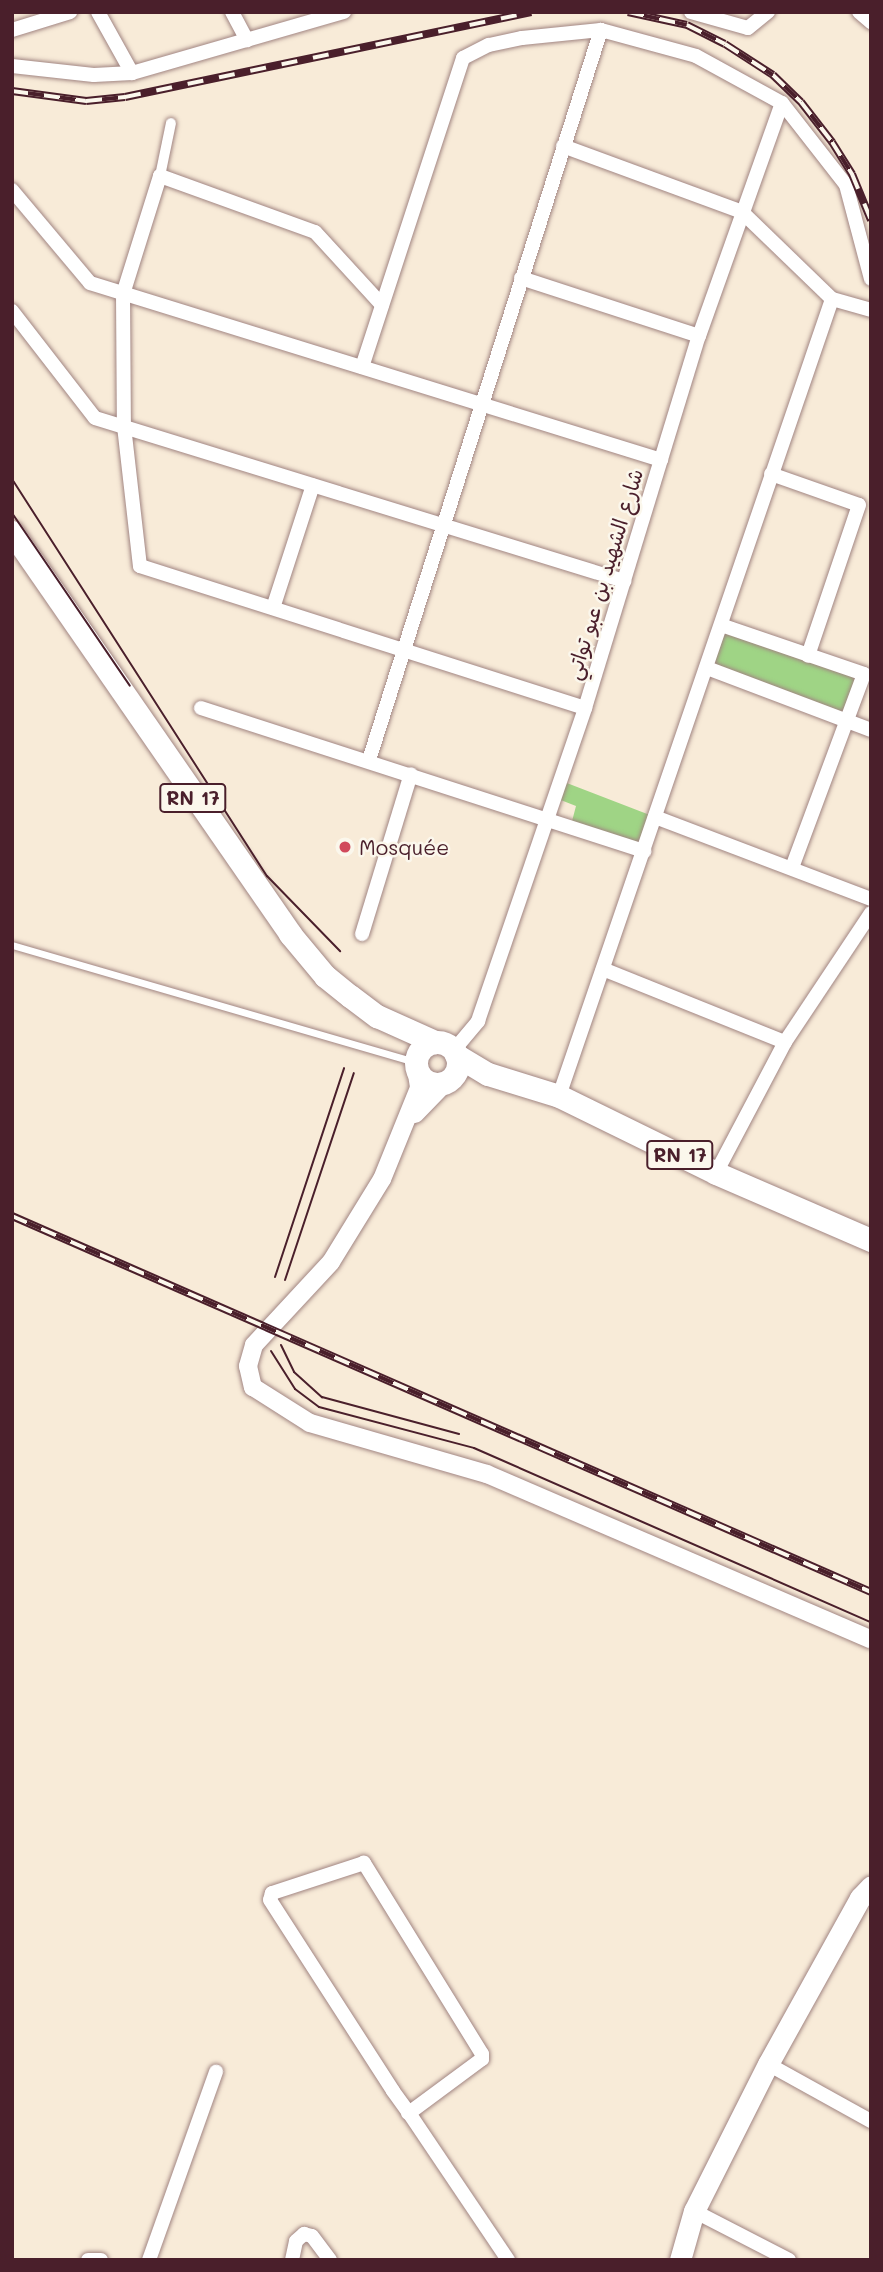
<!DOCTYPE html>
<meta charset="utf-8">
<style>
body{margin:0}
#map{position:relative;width:883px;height:2272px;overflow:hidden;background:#f8ebd8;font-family:Mali,"Playpen Sans Arabic",sans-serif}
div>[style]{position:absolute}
.green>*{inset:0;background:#9fd485;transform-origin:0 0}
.roads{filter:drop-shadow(0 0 2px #a18582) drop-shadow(0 0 2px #a18582)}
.service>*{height:7px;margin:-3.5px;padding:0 3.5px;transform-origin:3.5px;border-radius:3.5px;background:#fff}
.pedestrian>*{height:10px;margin:-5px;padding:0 5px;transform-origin:5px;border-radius:5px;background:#fff}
.minor>*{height:14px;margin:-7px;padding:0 7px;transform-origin:7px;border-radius:7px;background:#fff}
.tertiary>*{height:18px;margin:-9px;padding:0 9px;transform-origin:9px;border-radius:9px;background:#fff}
.secondary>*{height:21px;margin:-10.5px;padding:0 10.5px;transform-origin:10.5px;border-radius:10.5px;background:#fff}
.primary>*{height:23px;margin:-11.5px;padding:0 11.5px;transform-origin:11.5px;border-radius:11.5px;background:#fff}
.primary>.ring{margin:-11.5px;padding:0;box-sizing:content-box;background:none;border:23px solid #fff;border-radius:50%}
.tram>*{height:2px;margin:-1px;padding:0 1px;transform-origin:1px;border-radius:1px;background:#4a1f2b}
.rail>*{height:8px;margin-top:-4px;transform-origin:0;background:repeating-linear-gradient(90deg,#fbf7ec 0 16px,#4a1f2b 0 32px);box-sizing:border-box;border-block:2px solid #4a1f2b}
.dots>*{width:19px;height:19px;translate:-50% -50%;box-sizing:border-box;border:4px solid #fbf7ec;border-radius:50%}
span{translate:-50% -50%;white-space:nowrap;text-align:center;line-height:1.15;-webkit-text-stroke:5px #fbf7ec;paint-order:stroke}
.shield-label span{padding:2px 5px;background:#fbf7ec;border:2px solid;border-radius:5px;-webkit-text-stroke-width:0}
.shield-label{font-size:19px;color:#4a1f2b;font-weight:700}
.street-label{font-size:21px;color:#4a1f2b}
.poi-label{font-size:21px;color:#4a1f2b}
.left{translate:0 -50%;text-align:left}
.frame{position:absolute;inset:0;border:14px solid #4a1f2b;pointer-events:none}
</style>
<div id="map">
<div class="green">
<div style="left:721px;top:625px;width:151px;height:45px;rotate:19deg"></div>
<div style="clip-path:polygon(559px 780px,655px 817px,644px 851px,571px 825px,576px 806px,553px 797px)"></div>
</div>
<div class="roads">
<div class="service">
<div style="left:12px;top:945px;width:421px;rotate:16.2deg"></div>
</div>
<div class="pedestrian">
<div style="left:160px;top:176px;width:54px;rotate:-78.3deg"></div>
</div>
<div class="minor">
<div style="left:98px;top:12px;width:70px;rotate:60.9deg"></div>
<div style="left:232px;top:12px;width:32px;rotate:62deg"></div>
<div style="left:691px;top:12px;width:59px;rotate:15.7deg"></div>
<div style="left:748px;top:28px;width:26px;rotate:-39deg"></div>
<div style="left:859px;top:12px;width:16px;rotate:40deg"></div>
<div style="left:12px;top:30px;width:61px;rotate:-17.2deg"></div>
<div style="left:12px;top:66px;width:82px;rotate:6.3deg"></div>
<div style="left:94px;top:75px;width:38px;rotate:-3deg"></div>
<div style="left:132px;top:73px;width:221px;rotate:-16.1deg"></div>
<div style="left:563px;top:146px;width:191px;rotate:20.2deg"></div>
<div style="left:742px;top:212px;width:125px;rotate:44deg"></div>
<div style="left:12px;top:190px;width:121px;rotate:50deg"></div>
<div style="left:90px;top:283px;width:598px;rotate:17.22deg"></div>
<div style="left:521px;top:278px;width:187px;rotate:18deg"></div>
<div style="left:382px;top:305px;width:99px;rotate:-132.5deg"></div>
<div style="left:315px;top:232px;width:165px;rotate:-160.1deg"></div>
<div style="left:160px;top:176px;width:124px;rotate:107.4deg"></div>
<div style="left:123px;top:294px;width:132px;rotate:89.6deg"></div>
<div style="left:124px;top:426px;width:141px;rotate:83.5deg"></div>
<div style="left:140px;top:566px;width:467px;rotate:17.7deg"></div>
<div style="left:12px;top:311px;width:135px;rotate:52.2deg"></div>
<div style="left:95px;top:418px;width:554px;rotate:17.13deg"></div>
<div style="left:362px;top:367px;width:325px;rotate:-71.9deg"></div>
<div style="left:463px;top:58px;width:29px;rotate:-27deg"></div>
<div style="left:489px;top:45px;width:34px;rotate:-12deg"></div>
<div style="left:522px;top:38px;width:79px;rotate:-5.8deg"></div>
<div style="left:601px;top:30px;width:98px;rotate:15.3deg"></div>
<div style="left:696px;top:56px;width:98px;rotate:28.7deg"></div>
<div style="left:782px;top:103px;width:104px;rotate:52deg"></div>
<div style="left:846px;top:185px;width:97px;rotate:75.1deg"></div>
<div style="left:771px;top:474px;width:93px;rotate:19.4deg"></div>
<div style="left:859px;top:505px;width:159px;rotate:108.7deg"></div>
<div style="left:273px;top:608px;width:129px;rotate:-72deg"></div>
<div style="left:721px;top:625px;width:151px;rotate:18.9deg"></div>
<div style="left:864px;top:674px;width:207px;rotate:110.4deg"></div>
<div style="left:707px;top:668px;width:175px;rotate:20.7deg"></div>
<div style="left:201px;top:708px;width:466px;rotate:17.9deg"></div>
<div style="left:369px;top:760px;width:766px;rotate:-72.37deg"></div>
<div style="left:655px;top:817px;width:231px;rotate:20.8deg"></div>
<div style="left:362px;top:934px;width:167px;rotate:-73deg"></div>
<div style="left:603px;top:969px;width:196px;rotate:21.9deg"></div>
<div style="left:454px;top:1050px;width:38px;rotate:-50deg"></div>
<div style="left:478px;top:1021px;width:331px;rotate:-71.1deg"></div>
<div style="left:585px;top:708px;width:389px;rotate:-73deg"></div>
<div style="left:699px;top:336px;width:247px;rotate:-70.4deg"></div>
<div style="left:559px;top:1096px;width:842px;rotate:-71.09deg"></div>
<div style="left:832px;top:299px;width:41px;rotate:15.8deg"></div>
<div style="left:716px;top:1173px;width:148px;rotate:-62.2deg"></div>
<div style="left:785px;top:1042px;width:155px;rotate:-56.3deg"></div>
<div style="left:768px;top:2064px;width:118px;rotate:29deg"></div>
<div style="left:408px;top:2113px;width:1px"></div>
<div style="left:409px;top:2113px;width:91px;rotate:-36.5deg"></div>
<div style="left:482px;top:2059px;width:5px;rotate:-90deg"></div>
<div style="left:482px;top:2054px;width:225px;rotate:-121.7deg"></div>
<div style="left:364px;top:1863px;width:97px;rotate:161.9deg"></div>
<div style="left:272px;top:1893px;width:7px;rotate:106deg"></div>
<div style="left:270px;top:1900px;width:227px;rotate:57.2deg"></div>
<div style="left:393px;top:2091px;width:27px;rotate:54deg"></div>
<div style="left:409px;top:2113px;width:177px;rotate:56deg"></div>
<div style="left:694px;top:2211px;width:107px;rotate:27.3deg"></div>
<div style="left:88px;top:2260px;width:13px"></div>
<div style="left:149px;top:2260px;width:200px;rotate:-70.4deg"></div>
<div style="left:292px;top:2260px;width:19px;rotate:-78deg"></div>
<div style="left:296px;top:2241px;width:11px;rotate:-41deg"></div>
<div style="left:304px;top:2234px;width:8px;rotate:14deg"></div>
<div style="left:312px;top:2236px;width:30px;rotate:53deg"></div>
</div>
<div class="tertiary">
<div style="left:416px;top:1068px;width:20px;rotate:81deg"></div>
<div style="left:419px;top:1088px;width:98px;rotate:112.1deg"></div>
<div style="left:382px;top:1179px;width:97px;rotate:121.6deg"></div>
<div style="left:331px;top:1262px;width:113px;rotate:132.9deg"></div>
<div style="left:254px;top:1345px;width:22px;rotate:106deg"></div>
<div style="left:248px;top:1366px;width:22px;rotate:77deg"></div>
<div style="left:253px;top:1387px;width:67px;rotate:32.3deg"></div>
<div style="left:310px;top:1423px;width:184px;rotate:16.1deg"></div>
<div style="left:487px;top:1474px;width:418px;rotate:23.3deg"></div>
<div style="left:415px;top:1114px;width:47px;rotate:-45.9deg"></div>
</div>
<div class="secondary">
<div style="left:680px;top:2260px;width:51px;rotate:-74.1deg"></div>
<div style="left:694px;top:2211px;width:165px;rotate:-63.3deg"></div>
<div style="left:768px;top:2064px;width:190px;rotate:-61deg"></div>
<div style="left:860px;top:1898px;width:16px;rotate:-47deg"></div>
</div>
<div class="primary">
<div style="left:12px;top:532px;width:489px;rotate:55.3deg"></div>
<div style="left:290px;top:934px;width:55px;rotate:50.2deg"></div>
<div style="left:325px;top:976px;width:32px;rotate:39deg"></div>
<div style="left:350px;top:996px;width:34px;rotate:37deg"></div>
<div style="left:377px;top:1016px;width:64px;rotate:24.1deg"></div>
<div class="ring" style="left:416px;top:1042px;width:19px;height:19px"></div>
<div style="left:456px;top:1055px;width:37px;rotate:31deg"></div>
<div style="left:488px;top:1074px;width:74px;rotate:17.2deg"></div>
<div style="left:559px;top:1096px;width:175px;rotate:26.1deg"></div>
<div style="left:716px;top:1173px;width:169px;rotate:23.4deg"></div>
</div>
</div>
<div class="tram">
<div style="left:12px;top:479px;width:472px;rotate:57.3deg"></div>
<div style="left:267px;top:876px;width:105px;rotate:45.8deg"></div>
<div style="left:12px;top:513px;width:209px;rotate:55.7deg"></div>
<div style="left:275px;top:1277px;width:220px;rotate:-71.7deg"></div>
<div style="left:285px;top:1280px;width:218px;rotate:-71.6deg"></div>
<div style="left:281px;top:1345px;width:30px;rotate:64deg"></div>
<div style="left:294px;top:1372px;width:38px;rotate:42deg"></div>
<div style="left:322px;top:1397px;width:142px;rotate:15.1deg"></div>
<div style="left:271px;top:1351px;width:45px;rotate:57.7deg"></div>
<div style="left:295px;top:1389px;width:30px;rotate:37deg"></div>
<div style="left:319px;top:1407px;width:160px;rotate:14.8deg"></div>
<div style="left:474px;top:1448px;width:433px;rotate:23.7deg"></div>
</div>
<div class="rail">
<div style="left:628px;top:12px;width:60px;rotate:12.4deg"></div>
<div style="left:687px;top:25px;width:42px;rotate:26.6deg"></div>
<div style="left:725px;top:44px;width:57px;rotate:32.9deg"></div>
<div style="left:773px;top:75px;width:39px;rotate:44deg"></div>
<div style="left:801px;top:102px;width:51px;rotate:52.2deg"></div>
<div style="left:832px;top:142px;width:38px;rotate:58deg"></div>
<div style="left:852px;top:174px;width:50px;rotate:67.6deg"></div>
<div style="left:12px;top:91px;width:75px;rotate:7.7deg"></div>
<div style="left:86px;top:101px;width:39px;rotate:-6deg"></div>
<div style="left:125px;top:97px;width:415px;rotate:-11.8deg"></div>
<div style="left:12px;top:1216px;width:938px;rotate:23.64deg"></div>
</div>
<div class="dots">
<div style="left:345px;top:847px;background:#d1495b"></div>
</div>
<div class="shield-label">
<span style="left:193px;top:798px">RN 17</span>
<span style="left:680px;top:1155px">RN 17</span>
</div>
<div class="street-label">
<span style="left:604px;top:574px;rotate:-73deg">شارع الشهيد بن عبو تواتي</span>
</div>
<div class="poi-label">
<span class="left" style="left:359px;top:847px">Mosquée</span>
</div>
<div class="frame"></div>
</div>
